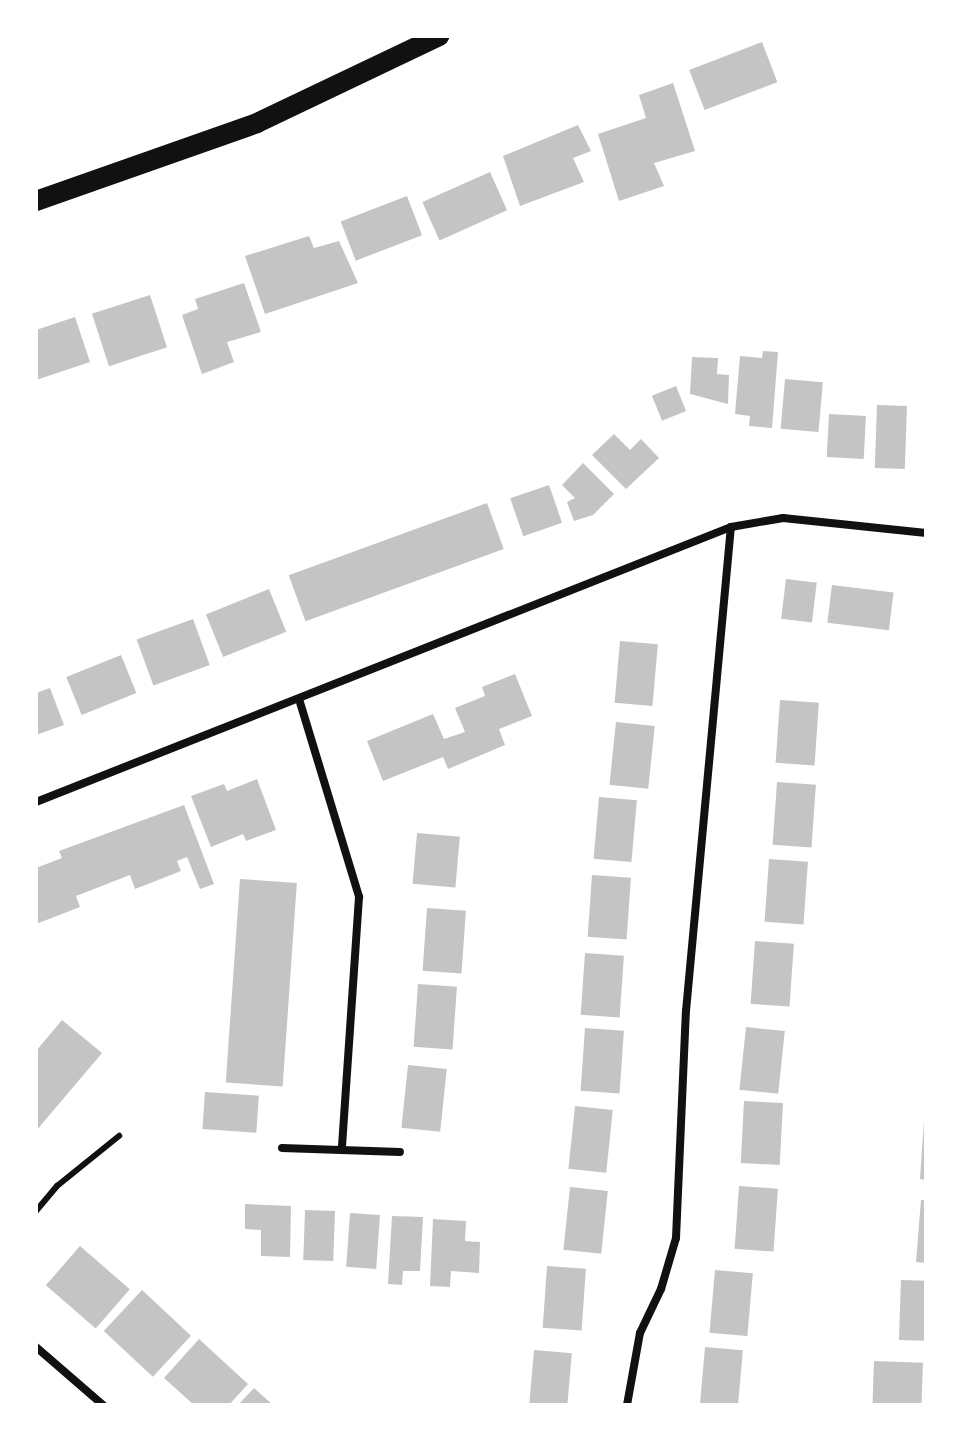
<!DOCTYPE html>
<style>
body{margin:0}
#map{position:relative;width:962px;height:1441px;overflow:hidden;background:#fff;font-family:"Space Grotesk",sans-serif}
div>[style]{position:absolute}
.building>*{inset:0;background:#c4c4c4;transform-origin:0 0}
.service>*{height:6px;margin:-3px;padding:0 3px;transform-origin:3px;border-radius:3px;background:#111}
.minor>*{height:8px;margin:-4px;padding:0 4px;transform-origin:4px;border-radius:4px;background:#111}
.primary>*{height:20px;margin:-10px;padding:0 10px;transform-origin:10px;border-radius:10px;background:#111}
span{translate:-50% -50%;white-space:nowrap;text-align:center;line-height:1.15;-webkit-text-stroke:8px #fff;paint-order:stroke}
.frame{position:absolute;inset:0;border:38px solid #fff;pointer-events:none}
</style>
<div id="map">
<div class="building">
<div style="left:762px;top:42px;width:43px;height:78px;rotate:69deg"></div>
<div style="clip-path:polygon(673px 83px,695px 151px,654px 163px,664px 186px,619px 201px,598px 134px,646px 118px,639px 95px)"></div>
<div style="clip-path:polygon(578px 125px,591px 151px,573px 158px,584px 182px,520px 206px,503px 156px)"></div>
<div style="left:490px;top:172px;width:42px;height:74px;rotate:66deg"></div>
<div style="left:407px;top:196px;width:42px;height:71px;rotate:69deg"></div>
<div style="clip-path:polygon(309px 236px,314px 248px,339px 241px,358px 283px,265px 314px,245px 256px)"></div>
<div style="clip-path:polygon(244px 283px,261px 332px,227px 342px,234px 362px,202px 374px,182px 315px,198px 309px,195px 299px)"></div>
<div style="left:150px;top:295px;width:55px;height:61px;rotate:72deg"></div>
<div style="clip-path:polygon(75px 317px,90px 362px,36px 380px,36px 330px)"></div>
<div style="clip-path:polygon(763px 351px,778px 352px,772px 428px,749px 426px,750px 416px,735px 414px,740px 356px,762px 358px)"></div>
<div style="clip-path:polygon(692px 357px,718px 358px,717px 374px,729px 375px,728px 404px,690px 394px)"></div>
<div style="left:785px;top:379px;width:38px;height:50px;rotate:5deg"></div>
<div style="left:676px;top:386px;width:27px;height:26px;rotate:68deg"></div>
<div style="left:877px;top:405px;width:30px;height:63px;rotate:2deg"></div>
<div style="left:829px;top:414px;width:37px;height:43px;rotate:3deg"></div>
<div style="clip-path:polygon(614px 434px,630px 450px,641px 439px,659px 458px,626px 489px,592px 455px)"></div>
<div style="clip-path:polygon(583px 463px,614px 494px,593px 515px,574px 521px,567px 502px,575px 498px,562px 485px)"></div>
<div style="left:549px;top:485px;width:40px;height:41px;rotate:71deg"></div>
<div style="left:487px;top:503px;width:49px;height:211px;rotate:70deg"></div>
<div style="left:786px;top:579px;width:31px;height:40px;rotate:7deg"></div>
<div style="left:832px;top:585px;width:62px;height:38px;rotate:7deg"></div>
<div style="left:269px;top:589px;width:46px;height:68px;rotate:68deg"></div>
<div style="left:193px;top:619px;width:49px;height:60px;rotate:70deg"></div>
<div style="left:620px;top:641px;width:38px;height:62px;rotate:5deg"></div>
<div style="left:121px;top:655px;width:41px;height:59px;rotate:68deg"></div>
<div style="clip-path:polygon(515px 674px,532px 716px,499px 729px,505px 745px,448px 769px,443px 757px,383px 781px,367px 741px,433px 714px,444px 739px,465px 732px,455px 708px,485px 696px,482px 687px)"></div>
<div style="clip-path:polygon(50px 688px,64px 725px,36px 735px,36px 693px)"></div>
<div style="left:780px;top:700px;width:39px;height:63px;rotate:4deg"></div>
<div style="left:616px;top:722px;width:39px;height:63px;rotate:6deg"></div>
<div style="clip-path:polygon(257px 779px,276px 830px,246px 841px,243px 834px,211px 847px,191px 796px,224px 784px,227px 791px)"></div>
<div style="left:777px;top:782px;width:39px;height:63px;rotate:4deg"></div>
<div style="left:599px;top:797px;width:38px;height:62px;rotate:5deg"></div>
<div style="clip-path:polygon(184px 805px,214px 884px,200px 889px,187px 857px,177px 861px,181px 871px,135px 889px,130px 875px,76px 896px,80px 907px,36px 924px,36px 868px,62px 858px,59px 851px)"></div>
<div style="left:417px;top:833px;width:43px;height:51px;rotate:5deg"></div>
<div style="left:769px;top:859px;width:39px;height:63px;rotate:4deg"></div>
<div style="left:592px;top:875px;width:39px;height:62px;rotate:4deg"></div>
<div style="left:240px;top:879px;width:57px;height:204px;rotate:4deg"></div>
<div style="left:427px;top:908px;width:39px;height:63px;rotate:4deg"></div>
<div style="left:755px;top:941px;width:39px;height:63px;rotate:4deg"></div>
<div style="left:585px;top:953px;width:39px;height:62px;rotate:4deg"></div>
<div style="left:418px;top:984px;width:39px;height:63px;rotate:4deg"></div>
<div style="clip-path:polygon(62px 1020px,102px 1053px,36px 1131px,36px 1051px)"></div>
<div style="left:746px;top:1027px;width:39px;height:63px;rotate:6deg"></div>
<div style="left:585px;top:1028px;width:39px;height:63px;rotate:4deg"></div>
<div style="left:408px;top:1065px;width:39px;height:63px;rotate:6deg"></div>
<div style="left:205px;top:1092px;width:54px;height:37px;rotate:4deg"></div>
<div style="left:744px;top:1101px;width:39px;height:62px;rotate:3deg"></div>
<div style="left:575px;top:1106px;width:38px;height:63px;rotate:6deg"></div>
<div style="clip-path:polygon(924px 1121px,926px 1121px,926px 1180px,920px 1179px)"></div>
<div style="left:739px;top:1186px;width:39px;height:63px;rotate:4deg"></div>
<div style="left:570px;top:1187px;width:38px;height:63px;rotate:6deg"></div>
<div style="clip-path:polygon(921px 1200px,926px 1200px,926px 1263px,916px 1262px)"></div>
<div style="clip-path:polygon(245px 1204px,291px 1206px,290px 1257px,261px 1256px,261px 1230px,245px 1229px)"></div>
<div style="left:305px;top:1210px;width:30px;height:50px;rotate:2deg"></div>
<div style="left:350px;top:1213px;width:30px;height:54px;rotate:4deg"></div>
<div style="clip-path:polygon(392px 1216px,423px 1217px,420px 1271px,403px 1271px,402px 1285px,388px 1284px)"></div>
<div style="clip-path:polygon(433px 1219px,466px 1221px,465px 1241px,480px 1242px,479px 1273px,451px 1271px,450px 1287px,430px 1286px)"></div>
<div style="left:80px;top:1246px;width:66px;height:52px;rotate:41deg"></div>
<div style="left:547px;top:1266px;width:39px;height:62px;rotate:4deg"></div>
<div style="left:715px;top:1270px;width:38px;height:63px;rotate:5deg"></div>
<div style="left:901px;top:1280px;width:25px;height:60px;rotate:2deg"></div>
<div style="left:142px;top:1290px;width:67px;height:56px;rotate:43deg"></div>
<div style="clip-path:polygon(199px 1339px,248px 1384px,229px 1405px,194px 1405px,164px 1378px)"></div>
<div style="left:705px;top:1347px;width:38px;height:58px;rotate:5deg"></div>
<div style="left:534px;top:1350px;width:38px;height:55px;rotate:5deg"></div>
<div style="left:874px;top:1361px;width:49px;height:44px;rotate:2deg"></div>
<div style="clip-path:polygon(254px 1388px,273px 1405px,238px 1405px)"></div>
</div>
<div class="service">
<div style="left:36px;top:1211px;width:33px;rotate:-50deg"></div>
<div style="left:57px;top:1186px;width:80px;rotate:-38.9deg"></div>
</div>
<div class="minor">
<div style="left:299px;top:699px;width:207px;rotate:73.1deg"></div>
<div style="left:359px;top:897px;width:251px;rotate:93.9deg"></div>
<div style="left:36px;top:802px;width:747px;rotate:-21.59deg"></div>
<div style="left:731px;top:527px;width:53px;rotate:-9.8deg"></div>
<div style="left:783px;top:518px;width:144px;rotate:6deg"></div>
<div style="left:282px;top:1148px;width:118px;rotate:1.9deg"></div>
<div style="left:36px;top:1347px;width:89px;rotate:40.9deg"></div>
<div style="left:627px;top:1405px;width:73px;rotate:-79.8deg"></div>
<div style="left:640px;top:1333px;width:49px;rotate:-64.5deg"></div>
<div style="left:661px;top:1289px;width:53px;rotate:-73.6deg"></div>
<div style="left:676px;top:1238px;width:227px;rotate:-87.5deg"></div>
<div style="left:686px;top:1011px;width:486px;rotate:-84.7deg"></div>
</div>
<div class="primary">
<div style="left:36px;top:201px;width:234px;rotate:-19.4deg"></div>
<div style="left:257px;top:123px;width:202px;rotate:-25.5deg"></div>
</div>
<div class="frame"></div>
</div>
